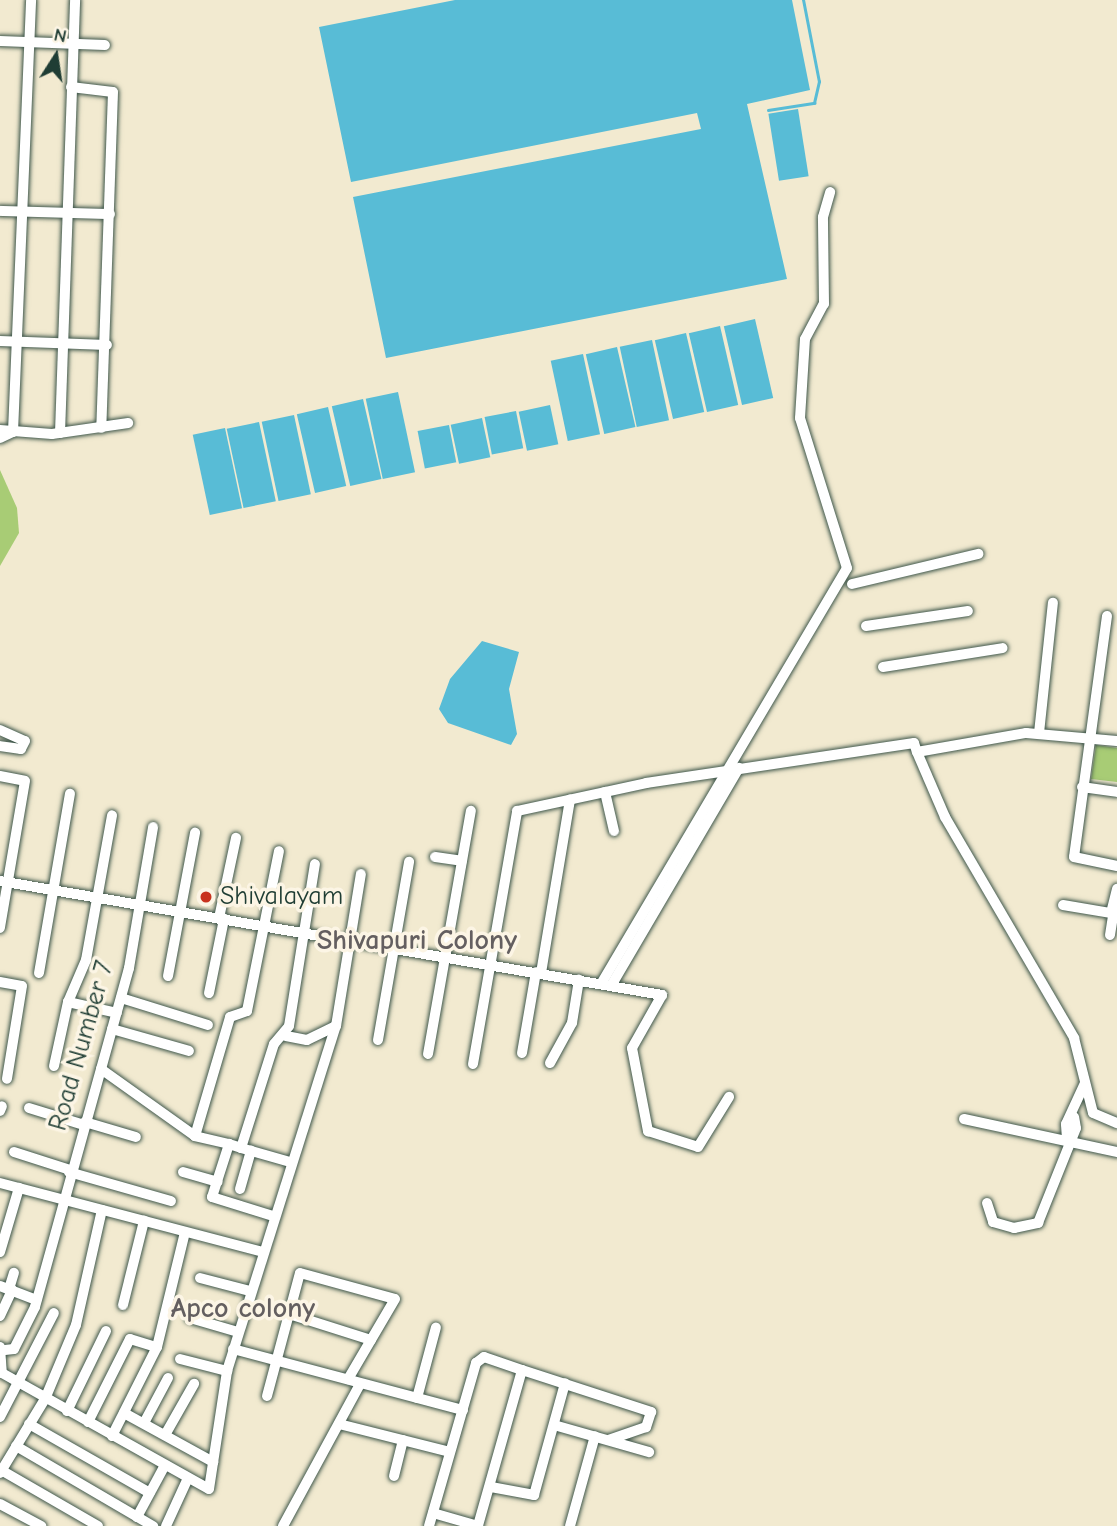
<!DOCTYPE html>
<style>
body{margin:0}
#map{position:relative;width:1117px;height:1526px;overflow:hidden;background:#f2ead0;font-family:"Comic Neue",sans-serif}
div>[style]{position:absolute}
.green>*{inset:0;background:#a8cc75}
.water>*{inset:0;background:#58bcd6;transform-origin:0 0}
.stream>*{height:2.5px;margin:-1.25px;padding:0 1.25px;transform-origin:1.25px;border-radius:1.25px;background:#58bcd6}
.roads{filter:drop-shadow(0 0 2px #3f574b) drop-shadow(0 0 2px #3f574b)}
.minor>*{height:10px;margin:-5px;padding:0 5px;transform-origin:5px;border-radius:5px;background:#fff}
.dots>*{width:19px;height:19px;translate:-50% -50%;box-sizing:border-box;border:4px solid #fcf5e5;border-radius:50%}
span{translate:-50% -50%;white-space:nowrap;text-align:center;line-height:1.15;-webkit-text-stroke:7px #fcf5e5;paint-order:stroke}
.poi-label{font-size:26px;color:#1f3d34}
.left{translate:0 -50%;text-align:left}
.street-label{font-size:26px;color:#1f3d34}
.neighbourhood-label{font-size:28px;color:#645f60;font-weight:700}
.north{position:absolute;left:21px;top:21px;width:70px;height:70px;-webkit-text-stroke:5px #fcf5e5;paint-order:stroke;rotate:12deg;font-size:19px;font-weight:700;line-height:28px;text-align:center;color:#1f3d34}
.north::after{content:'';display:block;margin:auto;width:24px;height:32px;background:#1f3d34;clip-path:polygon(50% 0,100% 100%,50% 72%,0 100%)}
</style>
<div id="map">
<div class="green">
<div style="clip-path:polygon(0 470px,17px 508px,19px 533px,0 566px)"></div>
<div style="clip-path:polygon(1096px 745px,1117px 748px,1117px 782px,1091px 779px)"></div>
</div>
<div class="water">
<div style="clip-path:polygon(455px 0,792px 0,810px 90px,747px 104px,787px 279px,386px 358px,353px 197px,701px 129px,697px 113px,351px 182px,319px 27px)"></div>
<div style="left:798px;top:109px;width:68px;height:30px;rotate:81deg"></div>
<div style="left:755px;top:319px;width:81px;height:32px;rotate:77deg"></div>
<div style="left:720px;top:326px;width:81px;height:32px;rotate:77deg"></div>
<div style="left:686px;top:333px;width:81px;height:32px;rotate:77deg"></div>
<div style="left:652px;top:340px;width:82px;height:33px;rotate:78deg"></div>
<div style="left:617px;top:347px;width:82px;height:32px;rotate:77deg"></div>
<div style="left:583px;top:354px;width:82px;height:33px;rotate:78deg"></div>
<div style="left:398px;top:392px;width:82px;height:33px;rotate:78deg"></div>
<div style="left:363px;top:399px;width:82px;height:32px;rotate:77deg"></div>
<div style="left:550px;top:405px;width:40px;height:32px;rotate:78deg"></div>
<div style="left:328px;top:407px;width:81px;height:32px;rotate:77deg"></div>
<div style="left:516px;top:411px;width:38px;height:32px;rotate:79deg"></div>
<div style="left:294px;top:415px;width:81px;height:33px;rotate:78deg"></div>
<div style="left:482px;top:418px;width:40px;height:32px;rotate:78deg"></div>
<div style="left:259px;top:422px;width:81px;height:33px;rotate:78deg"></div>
<div style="left:449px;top:425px;width:38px;height:32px;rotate:79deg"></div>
<div style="left:225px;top:428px;width:82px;height:33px;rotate:78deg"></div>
<div style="clip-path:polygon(482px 641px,519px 652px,509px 689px,517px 734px,511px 745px,448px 723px,439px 709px,450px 679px)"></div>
</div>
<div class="stream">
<div style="left:768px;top:110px;width:47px;rotate:-8.7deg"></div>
<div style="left:814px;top:103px;width:22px;rotate:-77deg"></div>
<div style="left:819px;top:82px;width:84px;rotate:-101deg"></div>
</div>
<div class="roads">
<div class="minor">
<div style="left:0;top:41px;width:105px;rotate:2.2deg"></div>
<div style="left:71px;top:87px;width:42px;rotate:6.8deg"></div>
<div style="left:113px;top:92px;width:336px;rotate:92deg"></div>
<div style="left:0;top:211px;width:110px;rotate:1.6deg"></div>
<div style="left:0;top:341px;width:107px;rotate:2.1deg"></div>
<div style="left:0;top:430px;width:52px;rotate:4.4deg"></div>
<div style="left:52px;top:434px;width:77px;rotate:-8.2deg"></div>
<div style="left:13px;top:432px;width:432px;rotate:-87.6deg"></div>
<div style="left:60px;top:433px;width:433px;rotate:-88deg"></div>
<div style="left:0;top:438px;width:14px;rotate:-25deg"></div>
<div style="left:852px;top:584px;width:130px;rotate:-13.4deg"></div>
<div style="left:1107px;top:616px;width:243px;rotate:97.8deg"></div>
<div style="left:1074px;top:857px;width:44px;rotate:11.8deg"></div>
<div style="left:866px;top:626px;width:103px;rotate:-8.4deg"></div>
<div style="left:883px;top:667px;width:121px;rotate:-9deg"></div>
<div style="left:0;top:730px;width:27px;rotate:24deg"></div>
<div style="left:25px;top:741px;width:9px;rotate:117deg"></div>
<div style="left:21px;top:749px;width:21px;rotate:-172deg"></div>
<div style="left:1039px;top:733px;width:131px;rotate:-83.9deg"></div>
<div style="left:917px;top:752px;width:71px;rotate:66.7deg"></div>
<div style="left:945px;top:817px;width:256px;rotate:59.7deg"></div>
<div style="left:1074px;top:1038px;width:77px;rotate:75.8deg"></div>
<div style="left:1093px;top:1113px;width:26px;rotate:23deg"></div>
<div style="left:0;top:776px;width:25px;rotate:11deg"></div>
<div style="left:25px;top:781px;width:149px;rotate:99.7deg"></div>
<div style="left:1082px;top:787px;width:35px;rotate:8deg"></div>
<div style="left:605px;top:792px;width:40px;rotate:77deg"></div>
<div style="left:435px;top:857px;width:27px;rotate:8deg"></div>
<div style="left:0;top:881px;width:672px;rotate:9.77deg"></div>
<div style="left:662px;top:995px;width:61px;rotate:119.5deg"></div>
<div style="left:632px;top:1048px;width:85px;rotate:79.1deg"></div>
<div style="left:648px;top:1131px;width:52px;rotate:17.7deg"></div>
<div style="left:698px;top:1147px;width:59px;rotate:-58.2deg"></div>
<div style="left:1063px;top:905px;width:49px;rotate:9.5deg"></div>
<div style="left:1111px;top:913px;width:25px;rotate:-76deg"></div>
<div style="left:219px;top:918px;width:82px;rotate:-78deg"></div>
<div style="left:1110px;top:935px;width:24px;rotate:-81deg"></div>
<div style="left:39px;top:973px;width:182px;rotate:-80.2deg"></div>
<div style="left:541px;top:973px;width:176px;rotate:-80.5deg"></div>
<div style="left:168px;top:976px;width:146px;rotate:-79.3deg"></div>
<div style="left:0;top:982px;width:22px;rotate:10deg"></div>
<div style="left:22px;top:986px;width:94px;rotate:99.2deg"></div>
<div style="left:601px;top:984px;width:483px;rotate:-59.4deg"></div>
<div style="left:847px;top:568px;width:157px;rotate:-107.4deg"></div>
<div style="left:800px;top:418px;width:79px;rotate:-86.4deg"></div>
<div style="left:805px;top:339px;width:40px;rotate:-62deg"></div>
<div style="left:824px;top:304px;width:87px;rotate:-90.7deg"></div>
<div style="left:823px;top:217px;width:26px;rotate:-74deg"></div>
<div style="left:611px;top:986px;width:253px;rotate:-59.6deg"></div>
<div style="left:209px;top:993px;width:76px;rotate:-78.5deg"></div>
<div style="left:121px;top:998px;width:91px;rotate:17.2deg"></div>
<div style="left:68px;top:1002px;width:50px;rotate:12.7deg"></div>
<div style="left:112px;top:1029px;width:80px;rotate:15.9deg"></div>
<div style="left:286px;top:1036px;width:21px;rotate:11deg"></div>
<div style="left:307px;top:1040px;width:32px;rotate:-26deg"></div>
<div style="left:378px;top:1040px;width:181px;rotate:-80.1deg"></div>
<div style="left:522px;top:1053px;width:82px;rotate:-80.2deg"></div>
<div style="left:428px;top:1054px;width:247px;rotate:-80deg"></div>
<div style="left:550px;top:1063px;width:46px;rotate:-61.2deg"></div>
<div style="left:572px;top:1023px;width:44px;rotate:-80.8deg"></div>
<div style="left:473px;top:1064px;width:257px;rotate:-80.1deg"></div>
<div style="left:517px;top:811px;width:132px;rotate:-12.2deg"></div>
<div style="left:646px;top:783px;width:271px;rotate:-8.5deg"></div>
<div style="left:914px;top:743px;width:9px;rotate:72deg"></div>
<div style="left:917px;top:752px;width:111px;rotate:-9.9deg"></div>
<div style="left:1026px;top:733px;width:91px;rotate:5deg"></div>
<div style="left:54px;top:1066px;width:66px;rotate:-77.7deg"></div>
<div style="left:68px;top:1002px;width:46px;rotate:-66.8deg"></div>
<div style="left:86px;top:960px;width:147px;rotate:-79.8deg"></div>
<div style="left:101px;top:1069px;width:115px;rotate:35.5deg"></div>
<div style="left:29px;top:1108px;width:58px;rotate:17.2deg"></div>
<div style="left:0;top:1111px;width:5px;rotate:-68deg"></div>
<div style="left:964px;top:1119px;width:157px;rotate:12.2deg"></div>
<div style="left:85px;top:1122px;width:53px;rotate:16.4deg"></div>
<div style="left:1067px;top:1139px;width:15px;rotate:-94deg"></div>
<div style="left:1066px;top:1124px;width:45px;rotate:-65.1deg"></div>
<div style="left:229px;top:1144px;width:13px;rotate:18deg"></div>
<div style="left:241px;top:1148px;width:109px;rotate:-72.4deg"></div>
<div style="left:274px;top:1044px;width:23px;rotate:-50deg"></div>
<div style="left:289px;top:1026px;width:164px;rotate:-80.9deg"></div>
<div style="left:241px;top:1148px;width:51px;rotate:15.9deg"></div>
<div style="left:14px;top:1152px;width:59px;rotate:17.8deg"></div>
<div style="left:69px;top:1172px;width:106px;rotate:15.9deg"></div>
<div style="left:183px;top:1172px;width:36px;rotate:16deg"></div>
<div style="left:0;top:1183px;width:269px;rotate:14.7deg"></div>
<div style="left:240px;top:1189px;width:40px;rotate:-74deg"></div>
<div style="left:987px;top:1203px;width:20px;rotate:72deg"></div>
<div style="left:993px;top:1222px;width:22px;rotate:16deg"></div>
<div style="left:1014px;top:1228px;width:25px;rotate:-12deg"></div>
<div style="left:1038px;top:1223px;width:102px;rotate:-68.2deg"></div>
<div style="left:1076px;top:1128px;width:11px;rotate:-100deg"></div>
<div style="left:273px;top:1216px;width:64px;rotate:-162.7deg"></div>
<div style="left:212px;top:1197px;width:56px;rotate:-72.2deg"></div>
<div style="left:229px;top:1144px;width:35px;rotate:-167deg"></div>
<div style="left:195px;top:1136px;width:124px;rotate:-73.6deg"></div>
<div style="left:230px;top:1017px;width:18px;rotate:-19deg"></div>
<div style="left:247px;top:1011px;width:163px;rotate:-78.7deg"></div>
<div style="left:0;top:1252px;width:67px;rotate:-73.5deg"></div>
<div style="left:200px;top:1278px;width:52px;rotate:14.6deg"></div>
<div style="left:0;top:1286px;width:39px;rotate:21deg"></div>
<div style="left:9px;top:1289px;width:17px;rotate:-73deg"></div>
<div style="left:123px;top:1305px;width:87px;rotate:-76deg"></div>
<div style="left:289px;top:1314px;width:86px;rotate:17.6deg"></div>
<div style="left:0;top:1316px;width:29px;rotate:-65deg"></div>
<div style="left:190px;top:1318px;width:50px;rotate:16.3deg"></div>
<div style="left:0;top:1347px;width:26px;rotate:86deg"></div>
<div style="left:2px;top:1373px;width:237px;rotate:29.3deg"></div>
<div style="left:209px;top:1489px;width:119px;rotate:-81.3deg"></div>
<div style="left:227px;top:1371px;width:362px;rotate:-72.5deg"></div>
<div style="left:336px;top:1026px;width:154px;rotate:-80.7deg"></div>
<div style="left:233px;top:1349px;width:238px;rotate:14.9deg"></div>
<div style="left:5px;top:1350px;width:9px;rotate:-6deg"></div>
<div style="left:14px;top:1349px;width:47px;rotate:-63.4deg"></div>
<div style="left:35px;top:1307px;width:352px;rotate:-74.5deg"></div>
<div style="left:129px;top:968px;width:143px;rotate:-80.3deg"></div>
<div style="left:180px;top:1359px;width:49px;rotate:14.3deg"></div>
<div style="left:522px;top:1370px;width:136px;rotate:18deg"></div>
<div style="left:651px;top:1412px;width:16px;rotate:108deg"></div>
<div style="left:646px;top:1427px;width:39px;rotate:161deg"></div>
<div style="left:267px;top:1396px;width:127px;rotate:-75deg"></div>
<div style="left:300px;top:1273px;width:98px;rotate:15.3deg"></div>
<div style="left:395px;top:1299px;width:93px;rotate:120.4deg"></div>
<div style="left:417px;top:1398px;width:73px;rotate:-75deg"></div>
<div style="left:67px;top:1411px;width:89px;rotate:-64deg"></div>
<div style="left:124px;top:1413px;width:102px;rotate:28.8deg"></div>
<div style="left:0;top:1417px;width:117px;rotate:-62.6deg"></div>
<div style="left:88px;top:1422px;width:93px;rotate:-63.2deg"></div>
<div style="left:130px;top:1339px;width:28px;rotate:17deg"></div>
<div style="left:144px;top:1423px;width:51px;rotate:-61.9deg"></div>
<div style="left:29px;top:1424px;width:139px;rotate:29.7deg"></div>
<div style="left:339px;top:1424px;width:114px;rotate:14.2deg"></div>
<div style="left:554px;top:1425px;width:99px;rotate:15.9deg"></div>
<div style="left:165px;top:1435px;width:59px;rotate:-60.4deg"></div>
<div style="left:112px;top:1436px;width:100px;rotate:-63.2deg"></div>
<div style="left:157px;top:1347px;width:118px;rotate:-76.3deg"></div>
<div style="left:16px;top:1446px;width:159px;rotate:30.3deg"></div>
<div style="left:1px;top:1470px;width:112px;rotate:30deg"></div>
<div style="left:0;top:1473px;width:87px;rotate:-58.7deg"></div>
<div style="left:45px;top:1399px;width:80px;rotate:-67.3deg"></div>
<div style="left:76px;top:1325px;width:118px;rotate:-77.3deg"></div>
<div style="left:394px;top:1476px;width:37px;rotate:-76deg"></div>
<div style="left:491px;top:1487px;width:44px;rotate:10.5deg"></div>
<div style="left:534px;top:1495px;width:116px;rotate:-74.5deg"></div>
<div style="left:0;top:1504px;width:47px;rotate:28.2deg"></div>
<div style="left:433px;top:1513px;width:47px;rotate:16.1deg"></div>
<div style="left:137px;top:1517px;width:59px;rotate:-61.7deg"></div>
<div style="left:166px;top:1526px;width:53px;rotate:-65.4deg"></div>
<div style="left:283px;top:1526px;width:162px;rotate:-61.5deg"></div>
<div style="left:429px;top:1526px;width:170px;rotate:-73.9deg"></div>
<div style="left:476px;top:1363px;width:10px;rotate:-37deg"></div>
<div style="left:484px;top:1357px;width:40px;rotate:18.9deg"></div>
<div style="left:522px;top:1370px;width:162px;rotate:105.8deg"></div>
<div style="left:570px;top:1526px;width:93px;rotate:-74.5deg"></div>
</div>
</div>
<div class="dots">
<div style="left:206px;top:897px;background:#c8321e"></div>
</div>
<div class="poi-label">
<span class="left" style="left:220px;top:897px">Shivalayam</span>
</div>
<div class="street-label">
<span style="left:82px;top:1046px;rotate:-74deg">Road Number 7</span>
</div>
<div class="neighbourhood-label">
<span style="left:417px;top:940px">Shivapuri Colony</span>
<span style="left:243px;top:1308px">Apco colony</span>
</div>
<div class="north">N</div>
</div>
